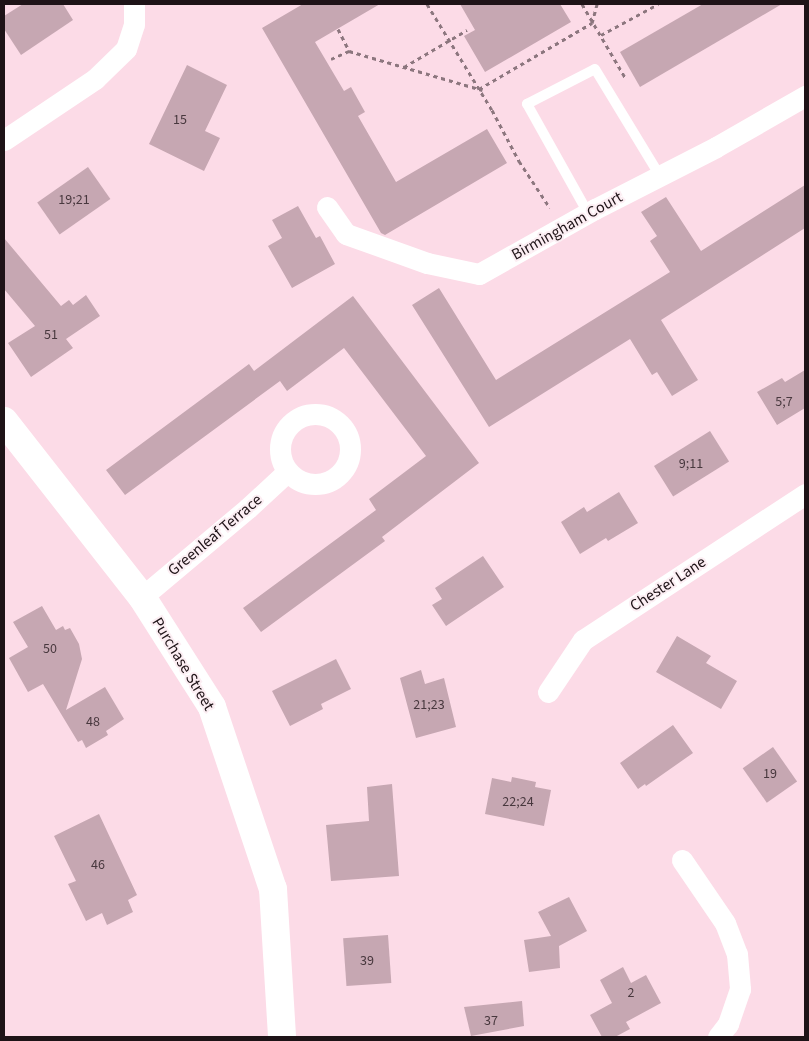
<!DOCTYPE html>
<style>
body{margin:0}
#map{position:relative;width:809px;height:1041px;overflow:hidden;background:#fcdbe7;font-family:"Source Sans 3",sans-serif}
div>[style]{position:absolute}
.building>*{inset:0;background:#c6a7b2;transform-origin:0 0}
.path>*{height:3px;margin-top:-1.5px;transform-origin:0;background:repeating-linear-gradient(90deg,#8c767e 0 4px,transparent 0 8px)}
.lane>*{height:10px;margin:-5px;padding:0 5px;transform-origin:5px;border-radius:5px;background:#fff}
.street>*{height:21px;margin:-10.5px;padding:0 10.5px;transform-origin:10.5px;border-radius:10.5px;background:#fff}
.street>.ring{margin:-10.5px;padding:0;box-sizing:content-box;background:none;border:21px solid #fff;border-radius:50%}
.secondary>*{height:28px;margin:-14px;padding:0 14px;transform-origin:14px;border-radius:14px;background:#fff}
span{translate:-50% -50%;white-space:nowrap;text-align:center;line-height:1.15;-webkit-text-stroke:4px #fceef3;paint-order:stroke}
.number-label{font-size:14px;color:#48383e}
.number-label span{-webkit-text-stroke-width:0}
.street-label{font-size:16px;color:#1e1317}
.frame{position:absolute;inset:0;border:5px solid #1e1317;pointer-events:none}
</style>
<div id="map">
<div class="building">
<div style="clip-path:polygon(23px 4px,63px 4px,73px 20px,21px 55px,4px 29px,4px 16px)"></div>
<div style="clip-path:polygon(303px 4px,380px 4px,315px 42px,344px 91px,351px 87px,365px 112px,358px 116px,396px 182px,487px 129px,507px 163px,385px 235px,381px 233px,262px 28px)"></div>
<div style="clip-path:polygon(460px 4px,560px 4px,571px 22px,485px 72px,464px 36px,475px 30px)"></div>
<div style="clip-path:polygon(703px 4px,782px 4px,640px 87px,620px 52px)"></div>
<div style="clip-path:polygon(187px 65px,227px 85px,205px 131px,220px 138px,204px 171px,149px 144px)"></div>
<div style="left:88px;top:167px;width:39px;height:62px;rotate:55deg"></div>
<div style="clip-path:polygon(805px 185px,805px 228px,661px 320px,698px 380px,672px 396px,657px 372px,652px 375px,630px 339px,489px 427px,412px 305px,439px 288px,496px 380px,670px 272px,650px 241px,657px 236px,641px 212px,666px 197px,701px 251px)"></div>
<div style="clip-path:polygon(298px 206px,316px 238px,320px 236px,335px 264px,292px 288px,268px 246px,282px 238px,272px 220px)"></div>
<div style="clip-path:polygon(4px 238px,61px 306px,69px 300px,73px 305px,86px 295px,100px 316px,66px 339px,73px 348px,31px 377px,8px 343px,35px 326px,4px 289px)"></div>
<div style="clip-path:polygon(353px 296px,479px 463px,382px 537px,385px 541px,261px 632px,243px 608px,376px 510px,369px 499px,426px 456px,344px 348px,287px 391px,280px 381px,125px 495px,106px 470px,249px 364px,254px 371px)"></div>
<div style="clip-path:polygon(805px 370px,805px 408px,777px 425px,757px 392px,782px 378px,785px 382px)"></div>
<div style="left:710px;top:431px;width:36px;height:66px;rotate:58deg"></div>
<div style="clip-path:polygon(619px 492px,638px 523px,608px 541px,606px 538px,580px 554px,561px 522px,584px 507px,587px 512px)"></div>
<div style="clip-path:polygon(483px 556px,504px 587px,446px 626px,432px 605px,442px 599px,435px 588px)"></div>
<div style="clip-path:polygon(42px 606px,56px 630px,63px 626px,65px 630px,70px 628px,79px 644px,82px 659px,66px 710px,105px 687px,124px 719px,106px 731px,108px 735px,86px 748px,82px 740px,78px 742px,43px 684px,28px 692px,9px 658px,28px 647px,13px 622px)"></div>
<div style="clip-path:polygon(677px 636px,711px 656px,706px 663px,737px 681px,721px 709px,656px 672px)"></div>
<div style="clip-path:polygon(336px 659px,351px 689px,321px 704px,323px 709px,290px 726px,272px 691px)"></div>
<div style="clip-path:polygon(421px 670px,425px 684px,444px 678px,456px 727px,416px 738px,400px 678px)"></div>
<div style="clip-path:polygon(673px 725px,693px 753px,646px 786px,645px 784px,638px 789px,620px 763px)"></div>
<div style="left:773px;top:747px;width:42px;height:37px;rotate:55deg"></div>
<div style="clip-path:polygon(512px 777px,536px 782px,535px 787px,551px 790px,544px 826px,485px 814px,492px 778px,511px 782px)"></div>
<div style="clip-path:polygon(392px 784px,399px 876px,331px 881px,326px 825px,369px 821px,367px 787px)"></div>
<div style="clip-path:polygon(99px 814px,137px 895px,128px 900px,133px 912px,107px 925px,102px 913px,86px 921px,68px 884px,76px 881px,54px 836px)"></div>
<div style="clip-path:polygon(569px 897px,587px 931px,559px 946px,560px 968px,529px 972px,524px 940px,551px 936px,538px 912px)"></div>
<div style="left:388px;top:935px;width:48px;height:45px;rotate:86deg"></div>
<div style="clip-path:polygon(623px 967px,631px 983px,646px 975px,661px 1003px,626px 1022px,630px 1029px,615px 1037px,602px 1037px,590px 1015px,612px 1003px,600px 980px)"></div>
<div style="clip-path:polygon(522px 1001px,524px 1026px,471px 1036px,464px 1007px)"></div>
</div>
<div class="path">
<div style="left:427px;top:4px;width:124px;rotate:58.5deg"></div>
<div style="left:492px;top:110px;width:58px;rotate:62.1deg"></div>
<div style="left:519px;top:161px;width:56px;rotate:56.6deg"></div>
<div style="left:582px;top:4px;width:87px;rotate:59.6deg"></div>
<div style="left:338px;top:29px;width:25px;rotate:63deg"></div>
<div style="left:349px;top:51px;width:139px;rotate:16.3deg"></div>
<div style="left:601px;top:35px;width:65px;rotate:-28.5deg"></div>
<div style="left:331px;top:59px;width:20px;rotate:-24deg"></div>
<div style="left:404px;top:67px;width:73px;rotate:-30.4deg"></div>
<div style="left:479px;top:89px;width:131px;rotate:-30.3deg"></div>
<div style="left:592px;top:23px;width:20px;rotate:-75deg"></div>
</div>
<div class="lane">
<div style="left:588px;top:213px;width:125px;rotate:-119.2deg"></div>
<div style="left:527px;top:104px;width:76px;rotate:-27.2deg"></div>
<div style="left:595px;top:69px;width:125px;rotate:58.7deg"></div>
</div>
<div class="street">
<div style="left:4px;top:140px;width:110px;rotate:-33.8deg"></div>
<div style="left:95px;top:79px;width:43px;rotate:-44.1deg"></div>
<div style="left:126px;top:49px;width:26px;rotate:-72deg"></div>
<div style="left:134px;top:24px;width:20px;rotate:-90deg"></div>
<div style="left:327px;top:207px;width:33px;rotate:55deg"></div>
<div style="left:346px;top:234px;width:86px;rotate:19.7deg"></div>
<div style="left:427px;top:263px;width:53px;rotate:11.9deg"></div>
<div style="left:479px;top:274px;width:133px;rotate:-29.3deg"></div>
<div style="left:595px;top:209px;width:136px;rotate:-27.1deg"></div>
<div style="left:716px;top:147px;width:103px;rotate:-29.8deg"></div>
<div class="ring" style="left:280px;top:414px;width:49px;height:49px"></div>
<div style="left:142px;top:597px;width:138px;rotate:-40deg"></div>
<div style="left:248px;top:508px;width:53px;rotate:-42.7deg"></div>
<div style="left:548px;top:692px;width:63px;rotate:-56.1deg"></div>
<div style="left:583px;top:640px;width:266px;rotate:-33.3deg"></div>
<div style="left:682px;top:860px;width:76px;rotate:55.7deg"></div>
<div style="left:725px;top:923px;width:33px;rotate:69deg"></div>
<div style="left:737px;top:954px;width:35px;rotate:85deg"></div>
<div style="left:740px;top:989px;width:37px;rotate:109deg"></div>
<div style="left:728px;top:1024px;width:16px;rotate:128deg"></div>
</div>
<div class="secondary">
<div style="left:4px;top:421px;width:224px;rotate:51.9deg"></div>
<div style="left:142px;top:597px;width:130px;rotate:57.5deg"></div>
<div style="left:212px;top:707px;width:192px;rotate:71.5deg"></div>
<div style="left:273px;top:889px;width:148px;rotate:86.5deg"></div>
</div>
<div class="number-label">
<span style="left:180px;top:120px">15</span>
<span style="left:74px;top:200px">19;21</span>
<span style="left:51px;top:335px">51</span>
<span style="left:784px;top:402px">5;7</span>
<span style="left:691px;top:464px">9;11</span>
<span style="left:50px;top:649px">50</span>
<span style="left:429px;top:705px">21;23</span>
<span style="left:93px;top:722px">48</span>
<span style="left:770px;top:774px">19</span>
<span style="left:518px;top:802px">22;24</span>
<span style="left:98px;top:865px">46</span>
<span style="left:367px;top:961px">39</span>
<span style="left:631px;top:993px">2</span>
<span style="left:491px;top:1021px">37</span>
</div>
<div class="street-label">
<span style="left:567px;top:226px;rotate:-29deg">Birmingham Court</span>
<span style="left:215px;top:535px;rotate:-40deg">Greenleaf Terrace</span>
<span style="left:668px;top:584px;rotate:-33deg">Chester Lane</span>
<span style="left:183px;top:664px;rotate:59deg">Purchase Street</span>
</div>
<div class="frame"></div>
</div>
